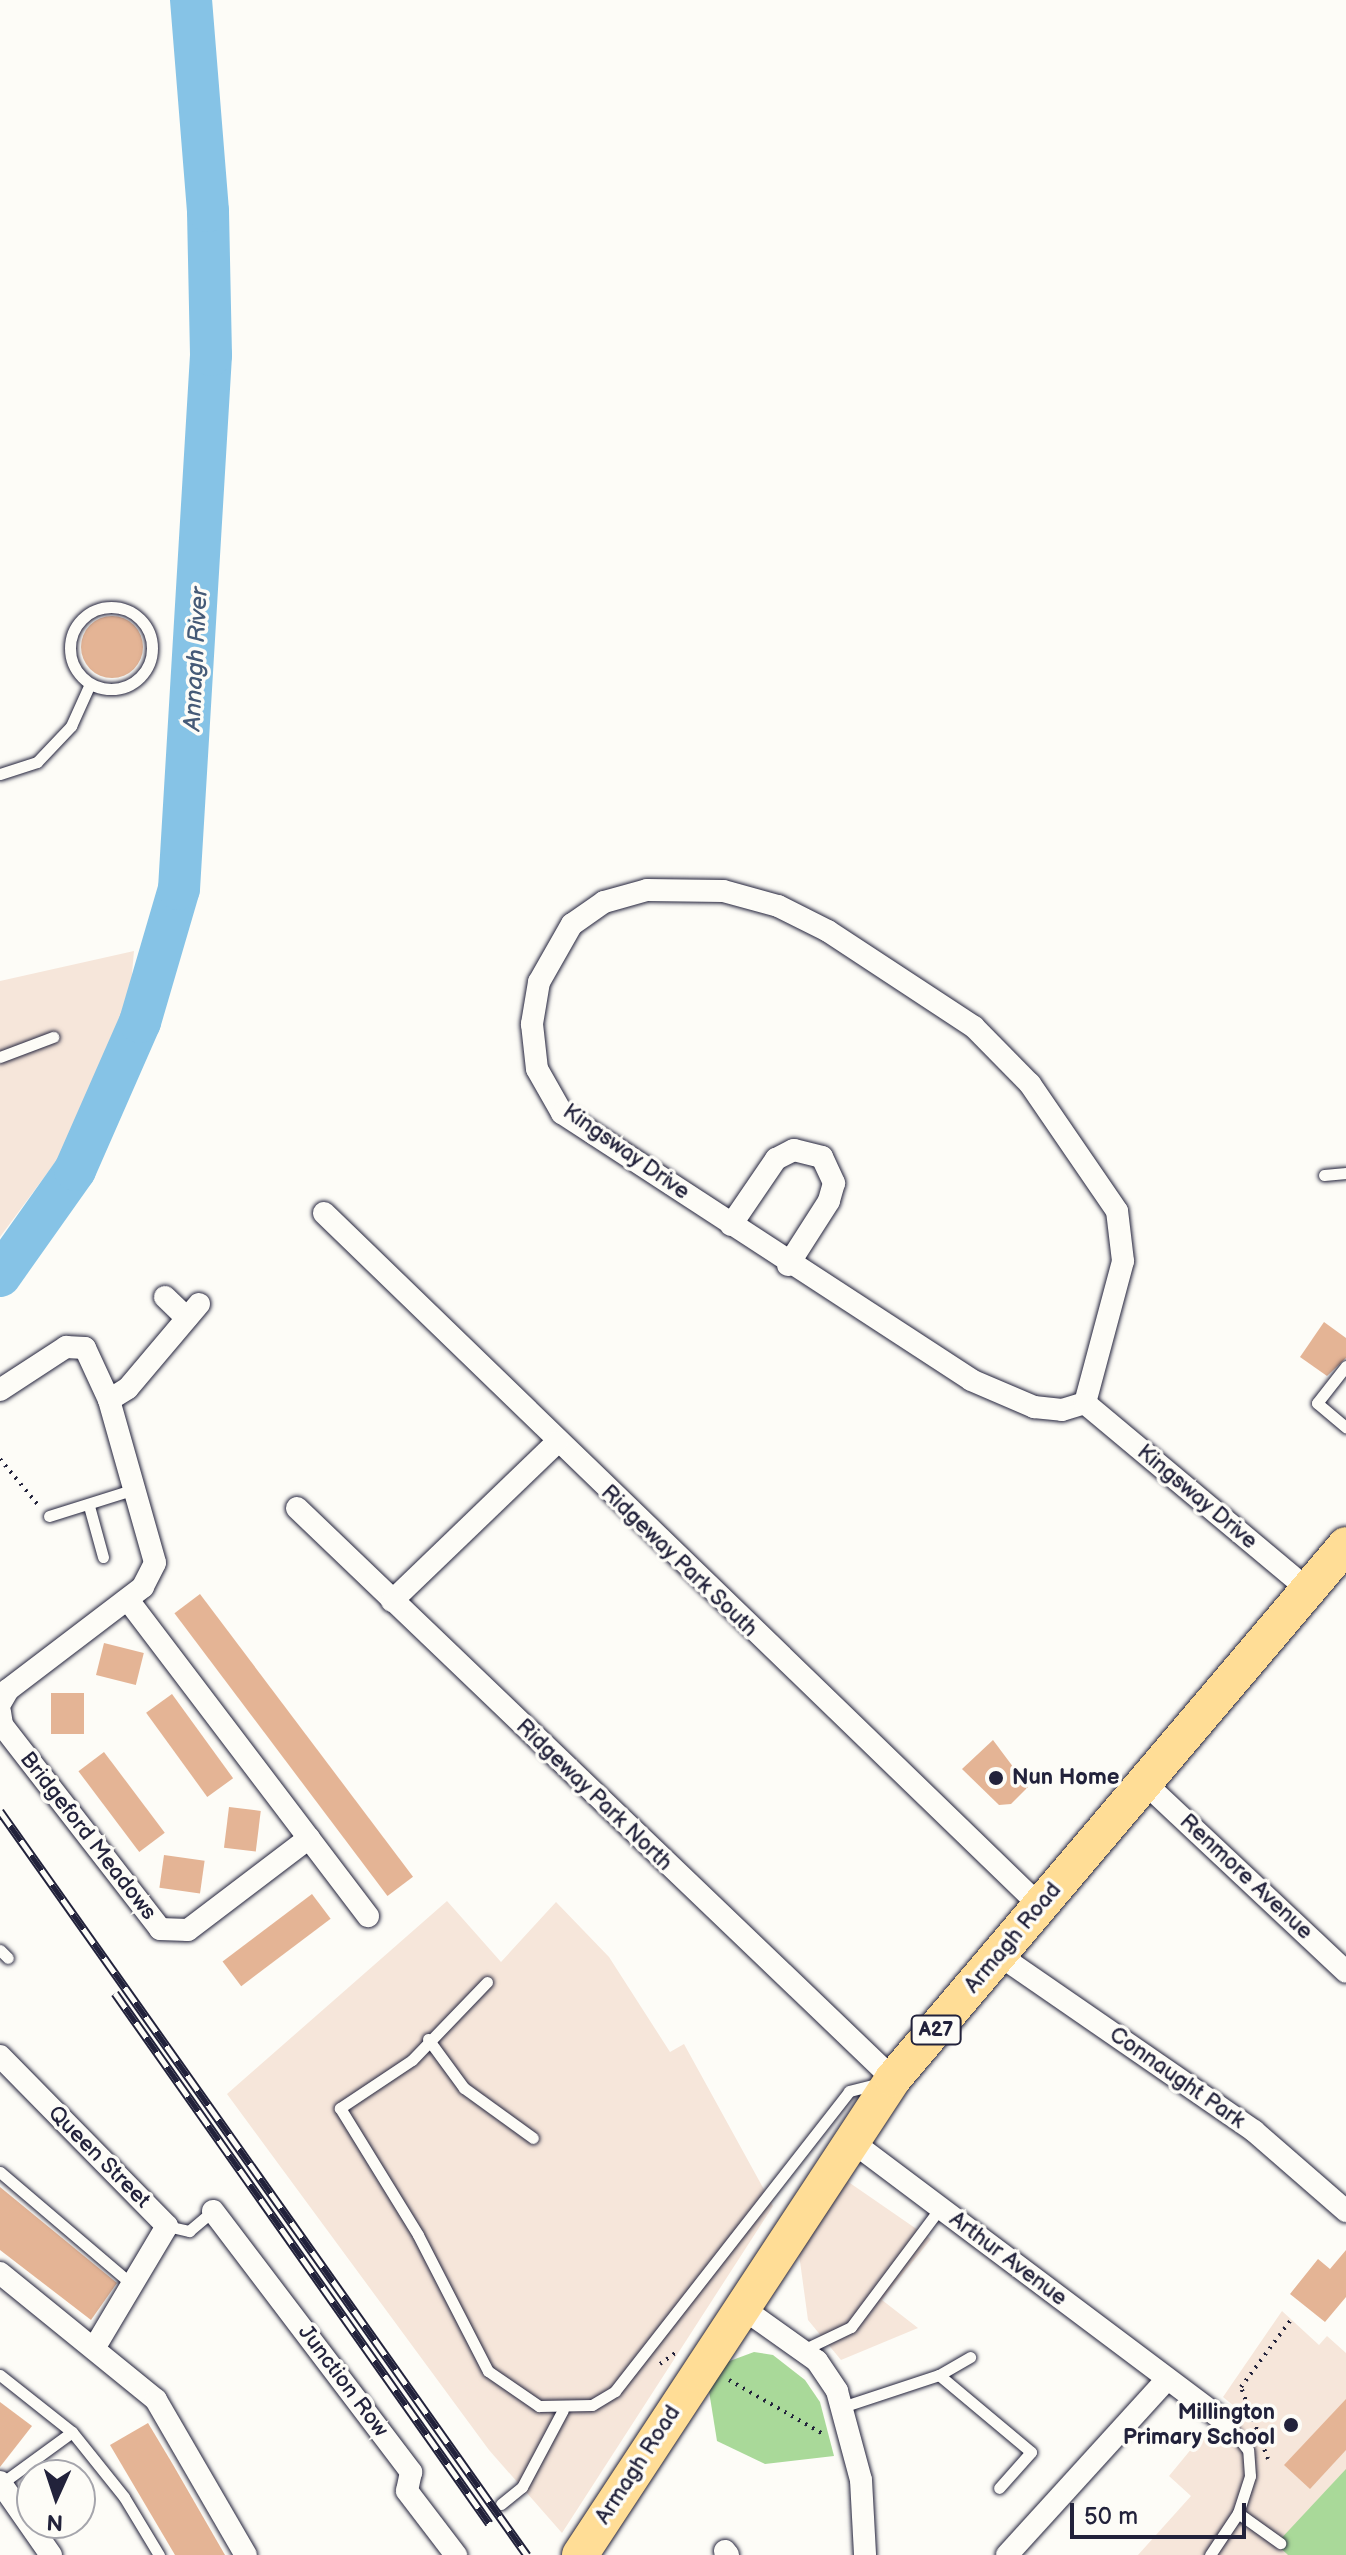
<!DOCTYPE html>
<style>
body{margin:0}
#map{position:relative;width:1346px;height:2555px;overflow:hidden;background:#fdfcf7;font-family:"Balsamiq Sans",sans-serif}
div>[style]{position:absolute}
.built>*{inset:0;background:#f6e6da}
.green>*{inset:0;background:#a9d999}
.river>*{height:42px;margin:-21px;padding:0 21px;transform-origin:21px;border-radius:21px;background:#86c3e6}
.building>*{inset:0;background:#e4b495;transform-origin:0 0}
.round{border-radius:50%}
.path>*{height:4px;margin-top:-2px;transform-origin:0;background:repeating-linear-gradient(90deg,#22223b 0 2px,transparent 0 8px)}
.roads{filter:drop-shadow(0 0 2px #22223b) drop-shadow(0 0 2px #22223b)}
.lane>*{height:11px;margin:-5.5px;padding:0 5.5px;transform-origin:5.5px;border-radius:5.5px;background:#fdfcf7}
.lane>.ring{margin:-5.5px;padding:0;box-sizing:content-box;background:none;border:11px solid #fdfcf7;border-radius:50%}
.street>*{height:22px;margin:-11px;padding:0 11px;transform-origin:11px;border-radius:11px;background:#fdfcf7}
.primary>*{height:36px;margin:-18px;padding:0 18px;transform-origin:18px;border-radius:18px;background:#ffdd96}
.rail>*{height:9px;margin-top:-4.5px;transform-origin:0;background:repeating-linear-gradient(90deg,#fdfcf7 0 18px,#22223b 0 36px);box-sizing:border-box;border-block:2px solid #22223b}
.dots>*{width:22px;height:22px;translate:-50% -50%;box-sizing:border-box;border:4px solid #fdfcf7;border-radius:50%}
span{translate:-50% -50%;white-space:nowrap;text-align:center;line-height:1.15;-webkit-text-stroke:7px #fdfcf7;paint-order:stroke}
.shield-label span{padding:2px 6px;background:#fdfcf7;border:2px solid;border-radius:6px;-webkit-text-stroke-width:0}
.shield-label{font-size:20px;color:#22223b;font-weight:700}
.street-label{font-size:22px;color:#22223b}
.poi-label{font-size:22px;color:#22223b;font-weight:700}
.left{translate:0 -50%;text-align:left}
.right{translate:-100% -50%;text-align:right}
.water-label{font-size:24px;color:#455a77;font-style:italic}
.north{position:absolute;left:16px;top:2459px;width:80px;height:80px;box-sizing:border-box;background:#fdfcf7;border:2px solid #a5a5ac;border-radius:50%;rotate:183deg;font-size:22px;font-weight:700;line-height:32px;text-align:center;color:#22223b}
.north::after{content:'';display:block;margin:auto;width:28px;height:36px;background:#22223b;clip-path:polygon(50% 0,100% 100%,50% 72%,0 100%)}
.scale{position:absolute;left:1070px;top:2503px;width:176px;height:36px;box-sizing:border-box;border:4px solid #22223b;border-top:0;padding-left:10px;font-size:24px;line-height:28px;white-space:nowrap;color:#22223b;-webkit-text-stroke:6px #fdfcf7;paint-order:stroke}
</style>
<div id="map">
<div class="built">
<div style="clip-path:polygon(134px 951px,128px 1018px,68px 1145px,0 1237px,0 981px)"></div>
<div style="clip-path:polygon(447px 1901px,501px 1962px,556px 1902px,609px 1957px,670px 2052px,684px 2044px,773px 2206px,562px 2533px,489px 2450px,227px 2094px)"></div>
<div style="clip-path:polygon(847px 2181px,931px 2239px,882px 2300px,918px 2328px,841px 2360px,808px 2320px,799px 2254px)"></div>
<div style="clip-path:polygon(1282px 2311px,1319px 2345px,1327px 2336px,1346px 2353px,1346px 2555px,1138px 2555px,1191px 2496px,1169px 2476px,1202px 2436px,1219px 2447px,1245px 2415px,1223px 2397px)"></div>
</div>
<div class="green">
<div style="clip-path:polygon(754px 2352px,773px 2355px,805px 2380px,820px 2402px,834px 2456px,765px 2464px,717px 2441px,709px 2391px,727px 2362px)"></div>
<div style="clip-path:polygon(1346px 2469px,1346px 2555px,1288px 2555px,1276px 2544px)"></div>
</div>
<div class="river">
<div style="left:0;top:1276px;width:130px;rotate:-54.7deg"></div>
<div style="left:75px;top:1170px;width:162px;rotate:-66.3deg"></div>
<div style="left:140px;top:1022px;width:139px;rotate:-73.7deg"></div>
<div style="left:179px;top:889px;width:535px;rotate:-86.57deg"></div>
<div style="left:211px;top:355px;width:144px;rotate:-91.2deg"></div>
<div style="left:208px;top:211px;width:212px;rotate:-94.6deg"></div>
</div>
<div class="building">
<div class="round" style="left:81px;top:616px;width:62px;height:62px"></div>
<div style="clip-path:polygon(1324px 1322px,1346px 1338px,1346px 1358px,1327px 1376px,1300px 1357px)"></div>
<div style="left:200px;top:1594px;width:354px;height:32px;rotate:53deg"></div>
<div style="left:104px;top:1643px;width:41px;height:33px;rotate:14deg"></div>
<div style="left:51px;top:1693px;width:33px;height:41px"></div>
<div style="left:172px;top:1694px;width:104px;height:32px;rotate:54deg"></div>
<div style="clip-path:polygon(993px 1740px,1028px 1787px,1011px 1804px,999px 1805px,962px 1769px)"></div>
<div style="left:104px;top:1752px;width:101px;height:32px;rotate:53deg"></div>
<div style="left:229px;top:1807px;width:32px;height:41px;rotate:7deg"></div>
<div style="left:164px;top:1855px;width:41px;height:33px;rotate:8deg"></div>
<div style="left:312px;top:1894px;width:31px;height:112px;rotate:53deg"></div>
<div style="clip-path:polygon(0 2187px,117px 2283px,91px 2320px,0 2250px)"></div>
<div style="clip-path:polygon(1346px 2250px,1346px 2297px,1325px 2322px,1290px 2294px,1318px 2259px,1330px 2269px)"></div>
<div style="clip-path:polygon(1346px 2399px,1346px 2450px,1310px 2489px,1284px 2465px)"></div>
<div style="clip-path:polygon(0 2402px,32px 2426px,0 2467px)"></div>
<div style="clip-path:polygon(148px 2423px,172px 2463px,225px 2555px,175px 2555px,110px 2445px)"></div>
</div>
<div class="path">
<div style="left:0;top:1459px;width:61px;rotate:50.3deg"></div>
<div style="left:660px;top:2364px;width:19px;rotate:-36deg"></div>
<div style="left:729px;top:2380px;width:111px;rotate:29.8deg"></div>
<div style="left:1268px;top:2459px;width:77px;rotate:-110.6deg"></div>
<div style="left:1241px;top:2387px;width:87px;rotate:-53.4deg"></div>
</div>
<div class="roads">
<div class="lane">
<div class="ring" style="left:70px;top:607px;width:71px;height:71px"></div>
<div style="left:0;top:774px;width:39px;rotate:-18deg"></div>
<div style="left:37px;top:762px;width:50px;rotate:-46.6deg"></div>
<div style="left:71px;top:726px;width:46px;rotate:-65.7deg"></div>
<div style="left:0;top:1057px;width:57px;rotate:-20.7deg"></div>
<div style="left:1324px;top:1175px;width:22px;rotate:-5deg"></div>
<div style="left:1346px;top:1366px;width:47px;rotate:128.1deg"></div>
<div style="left:1317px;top:1403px;width:38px;rotate:40deg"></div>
<div style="left:89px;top:1506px;width:53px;rotate:74.6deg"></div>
<div style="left:49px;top:1516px;width:90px;rotate:-17.4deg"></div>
<div style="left:0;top:1950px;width:11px;rotate:45deg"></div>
<div style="left:487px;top:1982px;width:108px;rotate:133.9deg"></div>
<div style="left:412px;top:2060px;width:87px;rotate:146.3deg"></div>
<div style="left:340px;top:2108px;width:149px;rotate:58.4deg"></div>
<div style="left:418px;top:2235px;width:153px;rotate:62.8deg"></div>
<div style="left:488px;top:2371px;width:62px;rotate:34.5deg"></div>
<div style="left:539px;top:2406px;width:53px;rotate:-1.1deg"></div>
<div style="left:592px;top:2405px;width:27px;rotate:-31deg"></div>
<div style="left:615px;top:2391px;width:380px;rotate:-52deg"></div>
<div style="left:849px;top:2091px;width:33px;rotate:-14deg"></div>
<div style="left:428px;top:2039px;width:61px;rotate:53.7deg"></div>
<div style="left:464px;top:2088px;width:85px;rotate:35.9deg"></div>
<div style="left:0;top:2172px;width:176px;rotate:40.4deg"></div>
<div style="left:167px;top:2226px;width:23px;rotate:13deg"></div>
<div style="left:189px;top:2231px;width:31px;rotate:-40deg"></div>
<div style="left:803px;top:2350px;width:53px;rotate:-25.6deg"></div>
<div style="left:851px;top:2327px;width:149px;rotate:-53.2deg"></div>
<div style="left:0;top:2375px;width:92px;rotate:38.4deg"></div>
<div style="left:72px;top:2432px;width:87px;rotate:143.9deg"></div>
<div style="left:939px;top:2375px;width:36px;rotate:-30deg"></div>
<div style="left:842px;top:2407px;width:102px;rotate:-18.3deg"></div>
<div style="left:939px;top:2375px;width:120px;rotate:39.9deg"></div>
<div style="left:1031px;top:2452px;width:48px;rotate:131.6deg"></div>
<div style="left:72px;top:2432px;width:83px;rotate:51.3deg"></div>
<div style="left:124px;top:2497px;width:68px;rotate:58.9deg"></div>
<div style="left:501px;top:2504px;width:27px;rotate:-39deg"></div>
<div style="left:522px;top:2487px;width:87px;rotate:-62deg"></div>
<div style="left:1238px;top:2513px;width:52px;rotate:35.5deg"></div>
<div style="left:1210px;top:2555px;width:50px;rotate:-56.3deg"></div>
<div style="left:1238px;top:2513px;width:39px;rotate:-72deg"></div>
<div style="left:1250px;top:2476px;width:26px;rotate:-94deg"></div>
<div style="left:1248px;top:2450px;width:36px;rotate:-128deg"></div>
</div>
<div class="street">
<div style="left:324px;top:1213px;width:995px;rotate:44.06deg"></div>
<div style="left:731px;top:1225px;width:80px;rotate:-55.7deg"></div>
<div style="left:776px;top:1159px;width:20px;rotate:-27deg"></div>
<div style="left:794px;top:1150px;width:29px;rotate:14deg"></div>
<div style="left:822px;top:1157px;width:29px;rotate:65deg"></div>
<div style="left:834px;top:1183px;width:19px;rotate:106deg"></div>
<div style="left:829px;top:1201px;width:76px;rotate:122.6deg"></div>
<div style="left:165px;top:1297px;width:30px;rotate:44deg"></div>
<div style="left:0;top:1390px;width:79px;rotate:-33.1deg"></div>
<div style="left:66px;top:1347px;width:19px;rotate:3deg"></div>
<div style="left:85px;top:1348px;width:57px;rotate:65.2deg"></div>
<div style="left:109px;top:1400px;width:169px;rotate:74.2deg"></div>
<div style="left:155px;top:1563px;width:27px;rotate:117deg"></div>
<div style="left:143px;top:1587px;width:170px;rotate:142.7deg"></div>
<div style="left:8px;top:1690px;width:16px;rotate:120deg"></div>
<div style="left:109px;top:1400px;width:22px;rotate:-32deg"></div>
<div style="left:128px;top:1388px;width:110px;rotate:-49.8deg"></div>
<div style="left:1085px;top:1403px;width:147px;rotate:-75deg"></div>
<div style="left:1123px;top:1261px;width:50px;rotate:-96.8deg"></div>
<div style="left:1117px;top:1211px;width:154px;rotate:-124.4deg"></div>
<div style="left:1030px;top:1084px;width:80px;rotate:-134.5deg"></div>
<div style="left:974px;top:1027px;width:175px;rotate:-146.7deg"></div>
<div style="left:828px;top:931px;width:56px;rotate:-153.4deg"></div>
<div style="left:778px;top:906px;width:57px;rotate:-164.7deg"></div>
<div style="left:723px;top:891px;width:76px;rotate:-179.2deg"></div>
<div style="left:647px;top:890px;width:45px;rotate:164.4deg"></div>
<div style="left:604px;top:902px;width:39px;rotate:145deg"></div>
<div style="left:572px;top:924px;width:67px;rotate:119.6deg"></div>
<div style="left:539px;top:982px;width:43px;rotate:99.5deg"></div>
<div style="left:532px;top:1024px;width:45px;rotate:83.7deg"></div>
<div style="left:537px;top:1069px;width:51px;rotate:60.4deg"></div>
<div style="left:562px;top:1113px;width:488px;rotate:33.1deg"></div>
<div style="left:971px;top:1380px;width:69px;rotate:23.2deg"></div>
<div style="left:1034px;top:1407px;width:28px;rotate:6deg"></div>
<div style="left:1062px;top:1410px;width:24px;rotate:-17deg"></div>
<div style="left:1085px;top:1403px;width:292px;rotate:39.9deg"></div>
<div style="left:297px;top:1508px;width:825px;rotate:43.77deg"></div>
<div style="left:128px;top:1600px;width:397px;rotate:52.8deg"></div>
<div style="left:392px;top:1601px;width:228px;rotate:-43.9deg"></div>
<div style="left:0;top:1712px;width:13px;rotate:81deg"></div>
<div style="left:2px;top:1725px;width:258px;rotate:52.2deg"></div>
<div style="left:160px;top:1929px;width:28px;rotate:2deg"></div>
<div style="left:188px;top:1930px;width:152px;rotate:-37.2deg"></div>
<div style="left:1146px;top:1784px;width:274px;rotate:43.2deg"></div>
<div style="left:999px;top:1955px;width:310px;rotate:34.6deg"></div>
<div style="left:1254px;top:2131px;width:122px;rotate:41deg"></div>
<div style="left:0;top:2056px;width:238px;rotate:45.5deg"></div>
<div style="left:167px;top:2226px;width:141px;rotate:120.8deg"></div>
<div style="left:850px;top:2140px;width:470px;rotate:36.9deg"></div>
<div style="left:213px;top:2211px;width:328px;rotate:52.8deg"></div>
<div style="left:411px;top:2472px;width:19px;rotate:102deg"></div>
<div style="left:407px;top:2491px;width:81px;rotate:52.6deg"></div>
<div style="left:0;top:2273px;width:201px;rotate:39.1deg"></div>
<div style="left:156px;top:2400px;width:179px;rotate:59.9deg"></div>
<div style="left:741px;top:2307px;width:93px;rotate:35.4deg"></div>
<div style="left:817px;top:2361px;width:36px;rotate:56deg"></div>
<div style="left:837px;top:2391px;width:92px;rotate:74.9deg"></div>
<div style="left:861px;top:2480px;width:75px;rotate:86.9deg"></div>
<div style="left:0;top:2482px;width:89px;rotate:55.1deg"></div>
<div style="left:725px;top:2551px;width:5px;rotate:53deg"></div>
<div style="left:1007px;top:2555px;width:238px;rotate:-47.7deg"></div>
</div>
<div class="primary">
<div style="left:580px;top:2555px;width:570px;rotate:-56.67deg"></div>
<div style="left:893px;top:2079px;width:700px;rotate:-49.69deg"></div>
</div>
</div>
<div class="rail">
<div style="left:0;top:1811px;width:912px;rotate:54.69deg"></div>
<div style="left:115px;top:1993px;width:649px;rotate:54.79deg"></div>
</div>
<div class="dots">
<div style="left:996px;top:1778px;background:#22223b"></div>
<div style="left:1291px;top:2425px;background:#22223b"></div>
</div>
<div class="shield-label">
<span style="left:936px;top:2030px">A27</span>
</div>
<div class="street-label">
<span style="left:626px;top:1152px;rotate:35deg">Kingsway Drive</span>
<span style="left:1197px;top:1497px;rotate:40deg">Kingsway Drive</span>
<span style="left:679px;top:1561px;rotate:44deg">Ridgeway Park South</span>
<span style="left:594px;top:1795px;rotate:44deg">Ridgeway Park North</span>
<span style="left:88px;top:1836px;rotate:52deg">Bridgeford Meadows</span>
<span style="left:1246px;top:1877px;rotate:43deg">Renmore Avenue</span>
<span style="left:1013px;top:1938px;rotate:-50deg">Armagh Road</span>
<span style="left:1177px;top:2078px;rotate:35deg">Connaught Park</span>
<span style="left:99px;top:2157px;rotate:45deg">Queen Street</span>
<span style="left:1008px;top:2259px;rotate:37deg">Arthur Avenue</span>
<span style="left:343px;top:2381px;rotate:53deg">Junction Row</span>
<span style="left:638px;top:2465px;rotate:-57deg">Armagh Road</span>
</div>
<div class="poi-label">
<span class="left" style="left:1012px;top:1778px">Nun Home</span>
<span class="right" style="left:1275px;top:2425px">Millington<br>Primary School</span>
</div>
<div class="water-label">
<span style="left:196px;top:659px;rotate:-87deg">Annagh River</span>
</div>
<div class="north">N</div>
<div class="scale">50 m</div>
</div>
